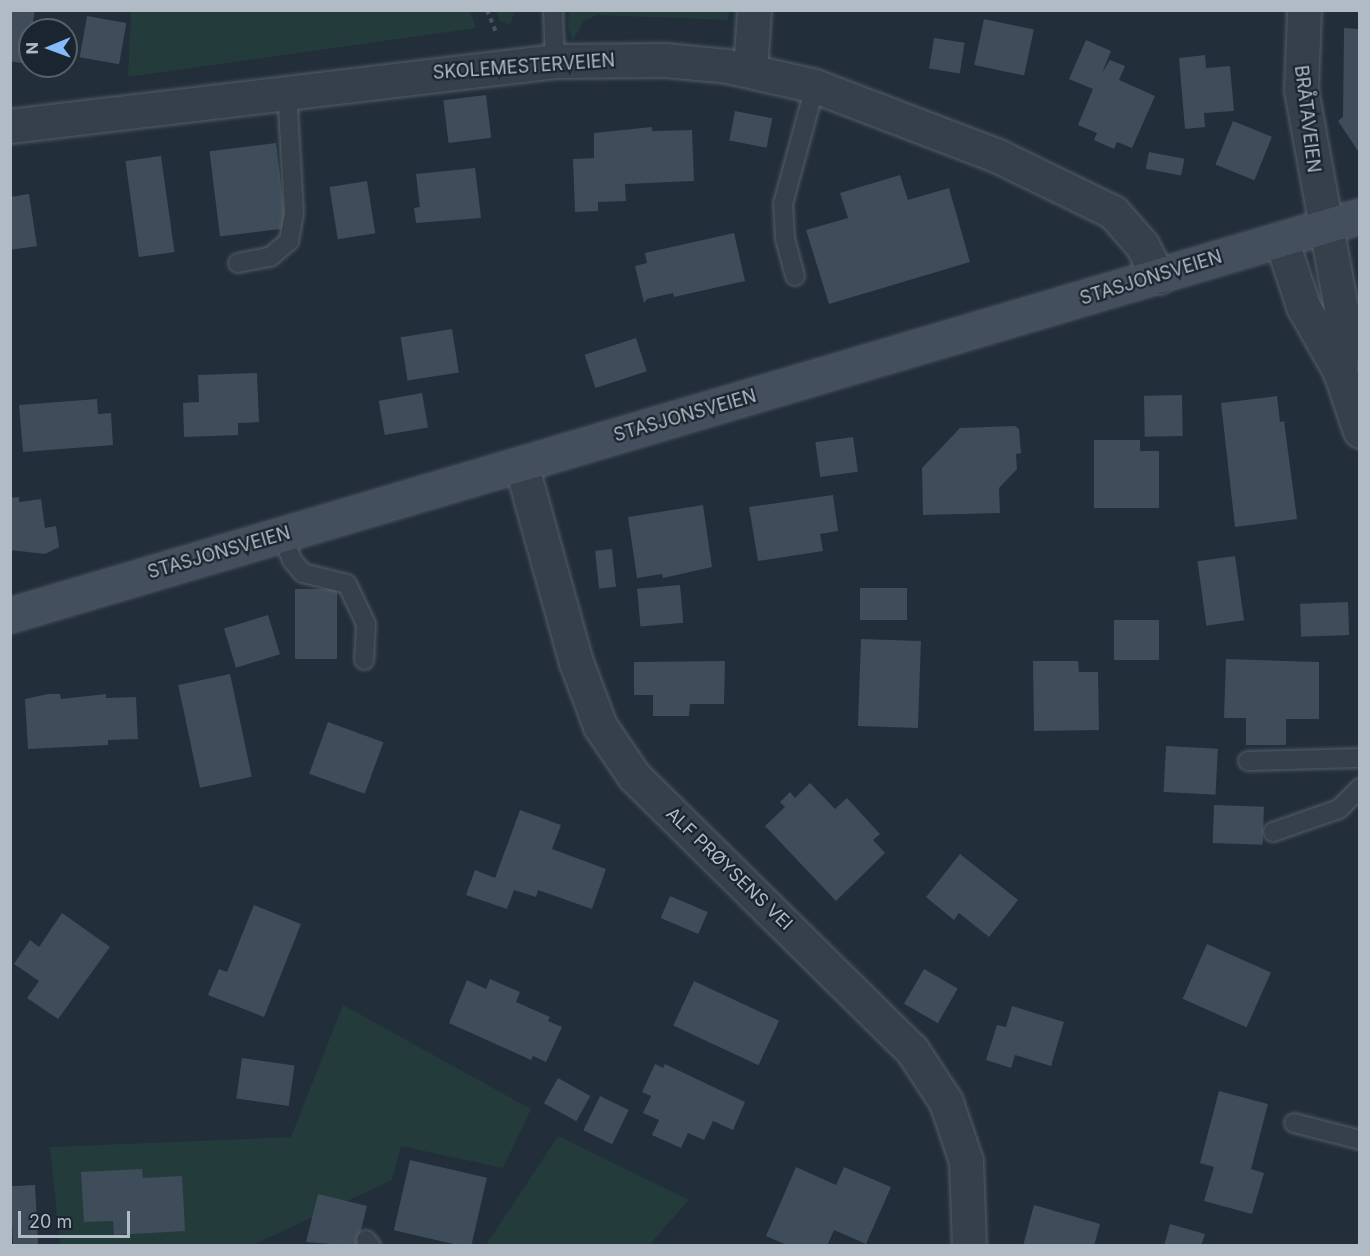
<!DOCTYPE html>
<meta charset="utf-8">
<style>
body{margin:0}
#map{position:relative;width:1370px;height:1256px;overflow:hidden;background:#222e3a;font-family:Inter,sans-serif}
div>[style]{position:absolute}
.green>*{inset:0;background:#243b3b}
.building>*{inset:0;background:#3e4d59;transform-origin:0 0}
.path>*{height:4px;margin-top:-2px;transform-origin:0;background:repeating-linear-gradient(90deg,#415758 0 4.5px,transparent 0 9px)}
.roads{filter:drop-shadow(0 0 2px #535e68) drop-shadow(0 0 2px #535e68)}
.service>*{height:18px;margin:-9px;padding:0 9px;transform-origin:9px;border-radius:9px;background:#35404a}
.minor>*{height:33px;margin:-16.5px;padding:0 16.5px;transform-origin:16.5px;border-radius:16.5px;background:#35404a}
.secondary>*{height:33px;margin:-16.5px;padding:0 16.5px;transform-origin:16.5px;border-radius:16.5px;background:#434f5d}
span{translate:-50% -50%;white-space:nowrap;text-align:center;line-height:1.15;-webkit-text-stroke:4.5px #1b252f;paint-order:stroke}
.street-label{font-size:18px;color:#b0bbc6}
.frame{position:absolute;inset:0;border:12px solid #b0bbc6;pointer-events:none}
.north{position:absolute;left:18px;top:18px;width:60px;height:60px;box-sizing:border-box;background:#1b252f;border:2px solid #57616b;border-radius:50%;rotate:269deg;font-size:16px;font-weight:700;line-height:24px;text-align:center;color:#b0bbc6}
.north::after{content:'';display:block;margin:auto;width:21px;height:27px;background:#84bbf8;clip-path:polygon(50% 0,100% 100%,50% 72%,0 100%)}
.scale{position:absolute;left:18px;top:1211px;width:112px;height:27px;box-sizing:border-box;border:3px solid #b0bbc6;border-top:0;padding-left:8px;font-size:18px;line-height:21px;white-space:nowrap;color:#b0bbc6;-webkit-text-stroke:4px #1b252f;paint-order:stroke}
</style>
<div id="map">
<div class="green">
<div style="clip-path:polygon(131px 11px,470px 11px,476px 28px,128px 77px)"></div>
<div style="clip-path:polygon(496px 11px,515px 11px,510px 25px,500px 21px)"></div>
<div style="clip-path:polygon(569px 11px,569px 10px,729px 11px,728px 20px,597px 15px,583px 22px,573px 40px,568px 28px)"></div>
<div style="clip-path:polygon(343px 1005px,531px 1109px,503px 1168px,401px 1146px,392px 1180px,253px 1245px,60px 1245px,50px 1147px,291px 1137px)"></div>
<div style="clip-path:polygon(558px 1136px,689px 1200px,649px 1245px,486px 1245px)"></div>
</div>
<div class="building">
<div style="clip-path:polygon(10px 10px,35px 10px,26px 64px,10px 61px)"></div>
<div style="left:87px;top:16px;width:40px;height:42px;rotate:10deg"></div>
<div style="left:984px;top:19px;width:51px;height:47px;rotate:12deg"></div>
<div style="clip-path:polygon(1344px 28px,1360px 29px,1360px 154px,1338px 121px,1343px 117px)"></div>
<div style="left:934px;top:38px;width:31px;height:31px;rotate:9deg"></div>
<div style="clip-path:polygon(1086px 40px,1111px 51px,1102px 73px,1110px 60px,1125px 66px,1119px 80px,1155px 96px,1132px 148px,1117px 142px,1114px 149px,1094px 140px,1097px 133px,1078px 125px,1093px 89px,1069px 79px)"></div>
<div style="clip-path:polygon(1205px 55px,1206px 68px,1230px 66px,1234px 111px,1204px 113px,1205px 127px,1185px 129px,1179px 58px)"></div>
<div style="left:486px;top:95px;width:43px;height:43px;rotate:83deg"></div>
<div style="left:735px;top:111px;width:38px;height:30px;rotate:11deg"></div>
<div style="left:1233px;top:121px;width:42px;height:47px;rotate:22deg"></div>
<div style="clip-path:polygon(652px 127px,652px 131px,692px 130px,694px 181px,625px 184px,626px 201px,598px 202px,598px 211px,575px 212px,573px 159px,594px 158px,594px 133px)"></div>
<div style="left:276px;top:143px;width:86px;height:67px;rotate:83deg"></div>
<div style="left:1149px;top:152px;width:36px;height:17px;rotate:11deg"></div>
<div style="left:161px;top:156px;width:97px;height:36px;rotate:82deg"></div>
<div style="clip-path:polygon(475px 168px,481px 218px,416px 223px,414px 208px,420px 207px,416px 174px)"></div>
<div style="clip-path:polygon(900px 175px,908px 200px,949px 188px,970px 262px,829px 304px,806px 230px,848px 218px,840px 193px)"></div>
<div style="left:367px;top:181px;width:53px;height:38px;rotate:81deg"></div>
<div style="clip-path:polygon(29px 194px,37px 246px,10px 250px,10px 197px)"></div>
<div style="clip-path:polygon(734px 233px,745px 281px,674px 297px,673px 293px,647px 299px,644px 303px,635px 266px,647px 263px,645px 253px)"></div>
<div style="left:452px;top:329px;width:44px;height:52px;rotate:81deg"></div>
<div style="left:636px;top:338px;width:35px;height:54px;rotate:72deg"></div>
<div style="clip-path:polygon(257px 373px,259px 422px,238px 423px,238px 435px,184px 437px,183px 403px,199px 402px,198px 375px)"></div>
<div style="left:422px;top:393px;width:35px;height:44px;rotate:80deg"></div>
<div style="left:1182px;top:395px;width:41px;height:38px;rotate:89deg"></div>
<div style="clip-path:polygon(1277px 396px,1280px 422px,1284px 421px,1297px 519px,1235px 527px,1221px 403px)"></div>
<div style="clip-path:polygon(97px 399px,98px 414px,111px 413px,113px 445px,23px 452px,19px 405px)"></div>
<div style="clip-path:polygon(1015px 426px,1019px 429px,1021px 453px,1016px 454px,1017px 469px,999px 488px,1000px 513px,923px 515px,922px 468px,960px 428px)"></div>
<div style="left:853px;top:437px;width:35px;height:38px;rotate:82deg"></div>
<div style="clip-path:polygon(1094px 440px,1140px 440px,1140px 451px,1159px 451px,1159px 508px,1094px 508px)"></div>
<div style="clip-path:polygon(833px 495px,838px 531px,820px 534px,823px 551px,758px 561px,749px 507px)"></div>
<div style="clip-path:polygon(19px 497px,19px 502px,41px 499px,45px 528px,56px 526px,59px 547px,45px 554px,10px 550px,10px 498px)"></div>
<div style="clip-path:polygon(703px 505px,712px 567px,663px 578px,662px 574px,637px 578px,628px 517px)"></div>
<div style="left:612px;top:549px;width:38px;height:17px;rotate:84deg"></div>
<div style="left:1235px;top:556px;width:65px;height:38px;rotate:82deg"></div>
<div style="left:680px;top:585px;width:38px;height:43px;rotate:85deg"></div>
<div style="left:860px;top:588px;width:47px;height:32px"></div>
<div style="left:295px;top:589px;width:42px;height:70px"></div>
<div style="left:1348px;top:602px;width:33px;height:48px;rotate:88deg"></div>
<div style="left:268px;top:615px;width:41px;height:46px;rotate:73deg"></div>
<div style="left:1114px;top:620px;width:45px;height:40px"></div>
<div style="left:861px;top:639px;width:60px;height:87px;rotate:2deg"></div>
<div style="clip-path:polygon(1226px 659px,1319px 662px,1319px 719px,1286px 719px,1286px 745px,1246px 745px,1246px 718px,1224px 718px)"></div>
<div style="clip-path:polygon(725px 661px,724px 704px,690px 704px,689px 716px,653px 716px,653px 695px,634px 695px,634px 662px)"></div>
<div style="clip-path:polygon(1033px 661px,1078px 661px,1079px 672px,1098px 672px,1099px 730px,1034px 731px)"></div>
<div style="left:230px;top:674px;width:105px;height:53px;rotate:78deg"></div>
<div style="clip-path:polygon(48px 694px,60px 694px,61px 699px,106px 694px,106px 698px,136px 697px,138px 739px,108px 740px,108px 745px,28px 749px,25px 699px)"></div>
<div style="left:328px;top:722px;width:59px;height:55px;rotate:20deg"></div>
<div style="left:1166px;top:746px;width:52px;height:46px;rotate:3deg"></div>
<div style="clip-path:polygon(810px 783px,835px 809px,847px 798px,880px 834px,873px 840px,885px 853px,836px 901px,765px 826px,785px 807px,780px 802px,790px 792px,795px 798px)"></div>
<div style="left:1214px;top:805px;width:50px;height:38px;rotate:2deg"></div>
<div style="clip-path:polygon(520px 810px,561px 825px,552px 849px,606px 869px,592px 909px,538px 890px,536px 897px,514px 890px,507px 909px,466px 895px,475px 870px,495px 878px)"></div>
<div style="clip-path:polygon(960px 854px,1018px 900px,989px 937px,959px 913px,954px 920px,926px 897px)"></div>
<div style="left:670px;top:896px;width:41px;height:24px;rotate:23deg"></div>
<div style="clip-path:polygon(254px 905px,301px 924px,264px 1017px,208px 995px,219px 969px,227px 972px)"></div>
<div style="clip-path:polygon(62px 913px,110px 947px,58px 1019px,27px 998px,39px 981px,14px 964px,30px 940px,39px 947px)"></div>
<div style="left:1207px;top:944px;width:70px;height:60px;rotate:24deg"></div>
<div style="left:924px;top:969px;width:39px;height:40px;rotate:30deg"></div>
<div style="clip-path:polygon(490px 979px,520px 992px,516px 1002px,550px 1017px,548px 1021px,562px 1027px,546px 1062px,533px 1056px,531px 1060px,449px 1023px,467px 980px,486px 989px)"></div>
<div style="left:694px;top:981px;width:94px;height:49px;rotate:25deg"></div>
<div style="clip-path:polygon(1012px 1006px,1064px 1022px,1051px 1066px,1015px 1055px,1011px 1068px,986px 1060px,997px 1025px,1006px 1027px)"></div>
<div style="left:242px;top:1058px;width:53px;height:41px;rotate:8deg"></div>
<div style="clip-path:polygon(655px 1064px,663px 1068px,665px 1064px,745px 1102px,733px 1130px,713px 1121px,704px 1140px,688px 1133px,681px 1148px,652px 1135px,659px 1120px,643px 1113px,651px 1096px,642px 1092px)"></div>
<div style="left:558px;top:1078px;width:37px;height:29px;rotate:29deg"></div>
<div style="clip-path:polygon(1219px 1091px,1268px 1104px,1251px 1169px,1264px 1173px,1252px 1214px,1204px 1201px,1214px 1167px,1200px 1163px)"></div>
<div style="left:600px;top:1096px;width:32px;height:38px;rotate:26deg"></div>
<div style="left:410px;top:1160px;width:79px;height:72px;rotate:13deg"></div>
<div style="clip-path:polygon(796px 1167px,836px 1185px,844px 1167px,891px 1187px,866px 1244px,834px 1230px,827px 1246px,789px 1246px,766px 1236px)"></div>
<div style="clip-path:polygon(142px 1169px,143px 1178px,182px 1176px,185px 1231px,114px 1235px,113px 1221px,84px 1222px,81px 1172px)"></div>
<div style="left:35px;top:1185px;width:59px;height:25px;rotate:87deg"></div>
<div style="clip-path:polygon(318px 1194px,367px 1206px,357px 1246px,306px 1242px)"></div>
<div style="clip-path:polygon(1034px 1205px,1100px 1224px,1094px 1246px,1023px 1246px)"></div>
<div style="clip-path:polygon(1170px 1224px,1205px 1234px,1201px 1246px,1164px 1246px)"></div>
</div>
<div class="path">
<div style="left:487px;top:10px;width:24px;rotate:68deg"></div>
</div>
<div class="roads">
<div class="service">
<div style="left:553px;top:10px;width:51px;rotate:87.8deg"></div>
<div style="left:238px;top:263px;width:33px;rotate:-11deg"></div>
<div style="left:270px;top:257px;width:25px;rotate:-40deg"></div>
<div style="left:289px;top:241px;width:29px;rotate:-80deg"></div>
<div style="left:294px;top:212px;width:121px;rotate:-93.3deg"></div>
<div style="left:795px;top:276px;width:38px;rotate:-105deg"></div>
<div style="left:785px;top:239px;width:35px;rotate:-93deg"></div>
<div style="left:783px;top:204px;width:122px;rotate:-74.8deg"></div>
<div style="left:282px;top:535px;width:27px;rotate:68deg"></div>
<div style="left:292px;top:560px;width:17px;rotate:50deg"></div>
<div style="left:303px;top:573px;width:45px;rotate:14deg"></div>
<div style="left:347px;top:584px;width:44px;rotate:64.6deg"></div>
<div style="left:366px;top:624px;width:36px;rotate:93deg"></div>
<div style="left:1248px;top:761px;width:112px;rotate:-1.5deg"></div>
<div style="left:1273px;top:832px;width:70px;rotate:-19.2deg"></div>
<div style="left:1339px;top:809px;width:30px;rotate:-45deg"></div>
<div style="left:1294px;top:1123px;width:68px;rotate:14.4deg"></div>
<div style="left:366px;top:1240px;width:8px;rotate:50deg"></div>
</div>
<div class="minor">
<div style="left:1304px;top:10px;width:80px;rotate:92.1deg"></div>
<div style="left:1301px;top:90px;width:232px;rotate:79.6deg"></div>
<div style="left:1343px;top:318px;width:54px;rotate:93.2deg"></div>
<div style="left:750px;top:70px;width:60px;rotate:-86.2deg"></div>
<div style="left:10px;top:126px;width:549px;rotate:-6.8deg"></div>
<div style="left:555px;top:61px;width:110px;rotate:-0.5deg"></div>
<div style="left:665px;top:60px;width:62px;rotate:5.5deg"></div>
<div style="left:727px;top:66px;width:90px;rotate:12.8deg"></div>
<div style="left:815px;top:86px;width:194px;rotate:20.9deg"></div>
<div style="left:996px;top:155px;width:130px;rotate:26deg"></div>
<div style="left:1113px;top:212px;width:44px;rotate:48.7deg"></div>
<div style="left:1142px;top:245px;width:36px;rotate:63deg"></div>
<div style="left:1281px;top:239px;width:71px;rotate:71.8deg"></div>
<div style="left:1303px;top:306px;width:76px;rotate:60.7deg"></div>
<div style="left:1340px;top:372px;width:62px;rotate:71.3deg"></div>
<div style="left:521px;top:464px;width:205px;rotate:74.5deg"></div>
<div style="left:576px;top:662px;width:68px;rotate:69.4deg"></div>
<div style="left:600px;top:726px;width:60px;rotate:55.8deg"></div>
<div style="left:634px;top:776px;width:390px;rotate:44.6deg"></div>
<div style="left:912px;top:1050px;width:62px;rotate:56.8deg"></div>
<div style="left:946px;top:1102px;width:62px;rotate:71.3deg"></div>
<div style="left:966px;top:1161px;width:85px;rotate:88deg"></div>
</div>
<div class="secondary">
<div style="left:10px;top:615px;width:1408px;rotate:-16.47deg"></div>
</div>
</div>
<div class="street-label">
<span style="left:524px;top:67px;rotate:-4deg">SKOLEMESTERVEIEN</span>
<span style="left:1307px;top:119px;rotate:83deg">BRÅTAVEIEN</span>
<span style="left:1151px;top:278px;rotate:-17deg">STASJONSVEIEN</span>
<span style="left:685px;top:416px;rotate:-16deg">STASJONSVEIEN</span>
<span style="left:219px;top:553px;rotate:-16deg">STASJONSVEIEN</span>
<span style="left:729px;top:869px;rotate:44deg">ALF PRØYSENS VEI</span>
</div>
<div class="frame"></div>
<div class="north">N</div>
<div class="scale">20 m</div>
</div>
